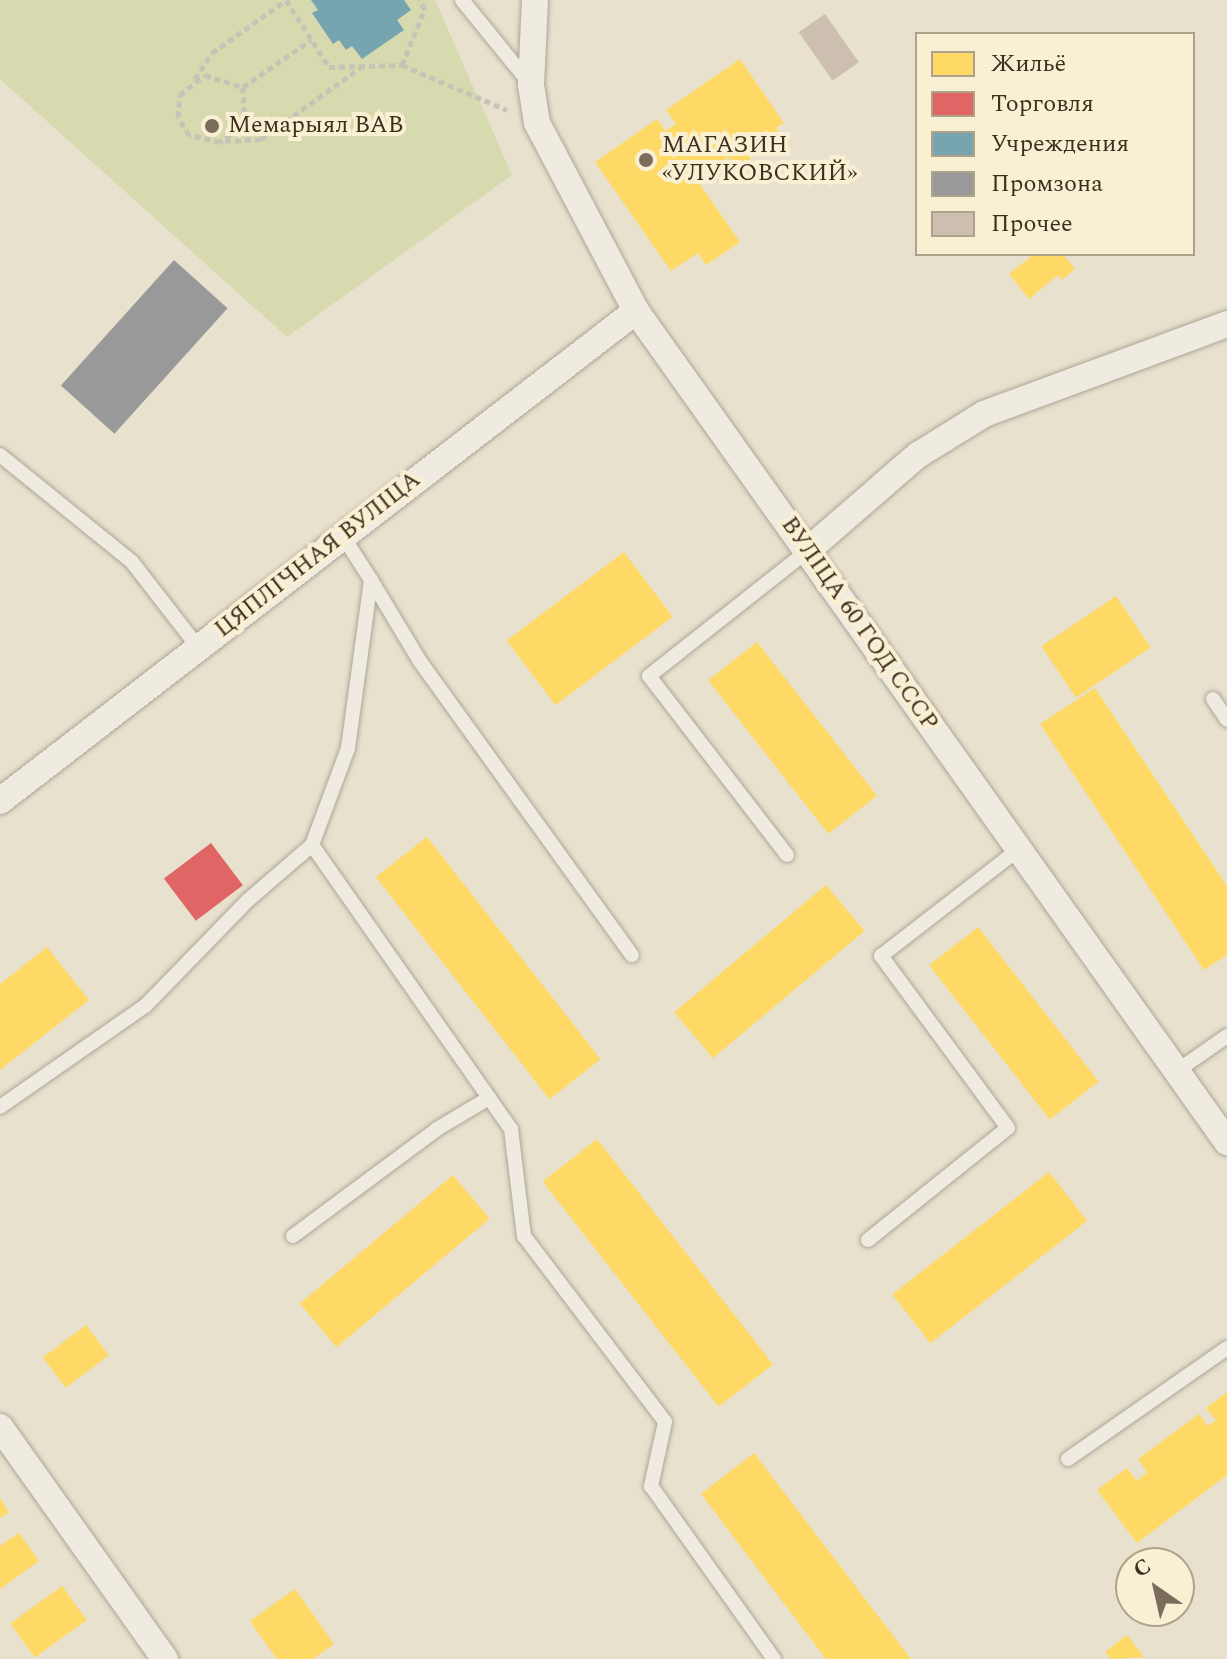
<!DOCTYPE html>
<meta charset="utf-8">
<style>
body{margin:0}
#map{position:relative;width:1227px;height:1659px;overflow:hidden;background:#e8e1ce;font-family:Spectral,serif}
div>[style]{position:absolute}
.green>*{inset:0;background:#d7d9af}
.homes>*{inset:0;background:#ffd966;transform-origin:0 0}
.shops>*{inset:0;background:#e06666;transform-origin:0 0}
.public>*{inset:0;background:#76a5af}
.industry>*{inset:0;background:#999;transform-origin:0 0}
.building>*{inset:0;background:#ccbfaf;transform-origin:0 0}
.path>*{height:5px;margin-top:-2.5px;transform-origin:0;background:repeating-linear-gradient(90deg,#c8c2b7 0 6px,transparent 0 10px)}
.roads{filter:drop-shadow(0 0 2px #ada697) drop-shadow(0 0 2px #ada697)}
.lane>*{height:14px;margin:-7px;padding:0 7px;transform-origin:7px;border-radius:7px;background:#efebe1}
.street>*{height:26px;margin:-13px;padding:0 13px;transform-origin:13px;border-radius:13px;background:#efebe1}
.dots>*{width:22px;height:22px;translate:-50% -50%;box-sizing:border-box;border:4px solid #f9f0d4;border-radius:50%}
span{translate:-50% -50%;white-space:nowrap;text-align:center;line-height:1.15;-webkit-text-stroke:8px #f9f0d4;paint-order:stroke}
.poi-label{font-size:24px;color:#3e2e1d}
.left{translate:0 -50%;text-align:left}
.street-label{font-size:24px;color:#3e2e1d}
.legend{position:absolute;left:915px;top:32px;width:280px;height:224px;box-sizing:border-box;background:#f9f0d4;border:2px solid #aea28b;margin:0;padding:10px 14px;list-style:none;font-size:24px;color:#3e2e1d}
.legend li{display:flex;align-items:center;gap:16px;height:40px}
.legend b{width:40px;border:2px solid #aea28b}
.north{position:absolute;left:1115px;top:1547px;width:80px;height:80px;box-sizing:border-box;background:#f9f0d4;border:2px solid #aea28b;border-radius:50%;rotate:326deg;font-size:22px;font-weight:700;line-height:32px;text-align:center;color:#3e2e1d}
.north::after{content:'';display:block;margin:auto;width:28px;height:36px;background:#7a6d5b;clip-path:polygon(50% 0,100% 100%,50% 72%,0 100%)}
</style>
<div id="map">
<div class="green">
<div style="clip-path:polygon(0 0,435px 0,512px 175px,287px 337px,0 79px)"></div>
</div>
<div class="homes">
<div style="clip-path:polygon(740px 59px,784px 123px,776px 128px,782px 137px,736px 169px,728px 157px,696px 179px,740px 242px,706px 265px,698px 253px,671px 271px,595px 162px,657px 119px,665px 131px,676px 124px,666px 110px)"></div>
<div style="clip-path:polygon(1034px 254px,1063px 254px,1075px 269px,1062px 280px,1058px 275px,1029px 299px,1009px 274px)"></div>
<div style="left:624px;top:552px;width:81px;height:147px;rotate:53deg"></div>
<div style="left:1116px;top:596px;width:62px;height:90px;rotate:56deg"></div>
<div style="left:757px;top:642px;width:195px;height:62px;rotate:52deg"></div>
<div style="clip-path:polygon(1095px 688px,1227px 886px,1227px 955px,1204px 970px,1040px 724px)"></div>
<div style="left:427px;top:837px;width:282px;height:65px;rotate:52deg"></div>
<div style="left:826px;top:885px;width:60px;height:198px;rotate:50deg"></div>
<div style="left:978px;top:927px;width:196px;height:62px;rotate:52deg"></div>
<div style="clip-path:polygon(47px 947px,89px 1000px,0 1070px,0 984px)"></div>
<div style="left:597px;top:1139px;width:286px;height:69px;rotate:52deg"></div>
<div style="left:1049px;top:1172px;width:62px;height:199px;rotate:52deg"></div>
<div style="left:453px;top:1175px;width:57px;height:200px;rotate:50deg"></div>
<div style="left:86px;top:1325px;width:38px;height:54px;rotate:53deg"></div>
<div style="clip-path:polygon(1227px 1392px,1227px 1475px,1137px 1543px,1097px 1490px,1127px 1468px,1137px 1481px,1147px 1472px,1138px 1459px,1199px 1414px,1208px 1426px,1216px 1420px,1206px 1408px)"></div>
<div style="clip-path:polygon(754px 1453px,911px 1659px,826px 1659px,701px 1494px)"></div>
<div style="clip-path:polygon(0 1498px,9px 1512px,0 1518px)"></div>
<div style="clip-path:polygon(19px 1533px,39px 1561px,0 1589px,0 1546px)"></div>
<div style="left:62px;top:1586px;width:42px;height:64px;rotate:54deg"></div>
<div style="clip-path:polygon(295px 1589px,334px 1644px,313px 1659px,277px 1659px,250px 1621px)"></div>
<div style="clip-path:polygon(1127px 1635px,1144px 1657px,1111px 1659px,1105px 1652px)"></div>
</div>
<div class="shops">
<div style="left:211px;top:843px;width:53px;height:59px;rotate:53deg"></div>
</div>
<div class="public">
<div style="clip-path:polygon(311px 0,404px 0,411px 10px,397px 20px,404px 30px,362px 59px,352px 46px,346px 50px,339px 40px,333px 44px,312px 13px,318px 10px)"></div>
</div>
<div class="industry">
<div style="left:174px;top:260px;width:72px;height:169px;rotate:42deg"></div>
</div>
<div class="building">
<div style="left:825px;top:14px;width:59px;height:32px;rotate:55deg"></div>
</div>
<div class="path">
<div style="left:286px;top:0;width:80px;rotate:57.3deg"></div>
<div style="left:329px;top:67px;width:73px;rotate:-1.6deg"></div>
<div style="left:402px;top:65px;width:114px;rotate:23.2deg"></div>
<div style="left:402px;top:65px;width:61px;rotate:-67.7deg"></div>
<div style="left:425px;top:9px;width:11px;rotate:-124deg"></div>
<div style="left:205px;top:75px;width:40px;rotate:18deg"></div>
<div style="left:243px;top:87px;width:31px;rotate:88deg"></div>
<div style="left:244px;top:118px;width:12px;rotate:114deg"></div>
<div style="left:239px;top:129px;width:23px;rotate:146deg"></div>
<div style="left:220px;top:142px;width:32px;rotate:-167deg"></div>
<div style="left:189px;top:135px;width:21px;rotate:-121deg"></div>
<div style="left:178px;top:117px;width:22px;rotate:-85deg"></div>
<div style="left:180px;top:95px;width:32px;rotate:-39deg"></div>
<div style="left:195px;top:79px;width:31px;rotate:-57deg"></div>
<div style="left:212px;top:53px;width:90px;rotate:-35.5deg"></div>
<div style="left:243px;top:87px;width:83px;rotate:-34.7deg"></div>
<div style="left:225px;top:141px;width:36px;rotate:-3deg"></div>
<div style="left:261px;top:139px;width:122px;rotate:-35.6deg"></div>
</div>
<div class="roads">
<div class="lane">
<div style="left:462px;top:0;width:109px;rotate:50.9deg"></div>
<div style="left:0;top:455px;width:170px;rotate:39deg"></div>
<div style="left:132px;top:562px;width:108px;rotate:52.2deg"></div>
<div style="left:371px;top:580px;width:93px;rotate:59deg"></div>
<div style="left:419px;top:660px;width:364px;rotate:54.2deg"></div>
<div style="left:1213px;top:699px;width:25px;rotate:56deg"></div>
<div style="left:312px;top:845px;width:347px;rotate:55deg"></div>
<div style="left:511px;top:1129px;width:108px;rotate:83.1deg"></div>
<div style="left:524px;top:1236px;width:233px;rotate:52.8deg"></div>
<div style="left:665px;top:1422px;width:66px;rotate:102.3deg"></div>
<div style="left:651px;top:1486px;width:212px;rotate:54.6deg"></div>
<div style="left:787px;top:855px;width:226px;rotate:-127.6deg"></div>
<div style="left:649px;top:676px;width:201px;rotate:-38.3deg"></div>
<div style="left:1177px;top:1071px;width:61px;rotate:-35deg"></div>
<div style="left:0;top:1107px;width:177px;rotate:-34.9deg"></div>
<div style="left:145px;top:1006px;width:146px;rotate:-45.8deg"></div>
<div style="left:247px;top:901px;width:86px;rotate:-40.7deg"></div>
<div style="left:312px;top:845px;width:103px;rotate:-69.6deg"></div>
<div style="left:348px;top:748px;width:170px;rotate:-82.2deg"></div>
<div style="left:371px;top:580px;width:52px;rotate:-122.5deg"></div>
<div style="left:293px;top:1236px;width:179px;rotate:-36.6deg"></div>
<div style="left:437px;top:1129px;width:61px;rotate:-30.8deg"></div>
<div style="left:868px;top:1240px;width:179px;rotate:-38.7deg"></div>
<div style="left:1008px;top:1128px;width:214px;rotate:-126.4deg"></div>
<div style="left:881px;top:956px;width:175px;rotate:-37.8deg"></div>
<div style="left:1068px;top:1459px;width:194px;rotate:-34.9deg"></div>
</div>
<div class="street">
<div style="left:535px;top:0;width:85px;rotate:92.7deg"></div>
<div style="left:531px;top:85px;width:38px;rotate:81deg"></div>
<div style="left:537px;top:123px;width:212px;rotate:62.2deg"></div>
<div style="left:636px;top:311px;width:1020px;rotate:54.58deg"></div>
<div style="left:807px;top:551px;width:147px;rotate:-40.9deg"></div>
<div style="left:918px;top:455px;width:78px;rotate:-31.8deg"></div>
<div style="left:984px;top:414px;width:259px;rotate:-20.3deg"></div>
<div style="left:0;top:801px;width:803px;rotate:-37.61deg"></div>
<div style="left:0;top:1427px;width:285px;rotate:54.6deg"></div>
</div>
</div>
<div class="dots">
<div style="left:212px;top:126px;background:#7a6d5b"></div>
<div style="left:646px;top:160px;background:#7a6d5b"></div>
</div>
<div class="poi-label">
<span class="left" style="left:228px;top:126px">Мемарыял ВАВ</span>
<span class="left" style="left:662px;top:160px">МАГАЗИН<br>«УЛУКОВСКИЙ»</span>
</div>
<div class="street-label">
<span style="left:318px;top:555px;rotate:-38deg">ЦЯПЛІЧНАЯ ВУЛІЦА</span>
<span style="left:859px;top:624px;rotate:55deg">ВУЛІЦА 60 ГОД СССР</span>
</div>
<ul class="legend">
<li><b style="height:22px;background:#ffd966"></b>Жильё</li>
<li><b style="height:22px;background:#e06666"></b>Торговля</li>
<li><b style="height:22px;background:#76a5af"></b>Учреждения</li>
<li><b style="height:22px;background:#999"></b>Промзона</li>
<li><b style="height:22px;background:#ccbfaf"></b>Прочее</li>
</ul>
<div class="north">С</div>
</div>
